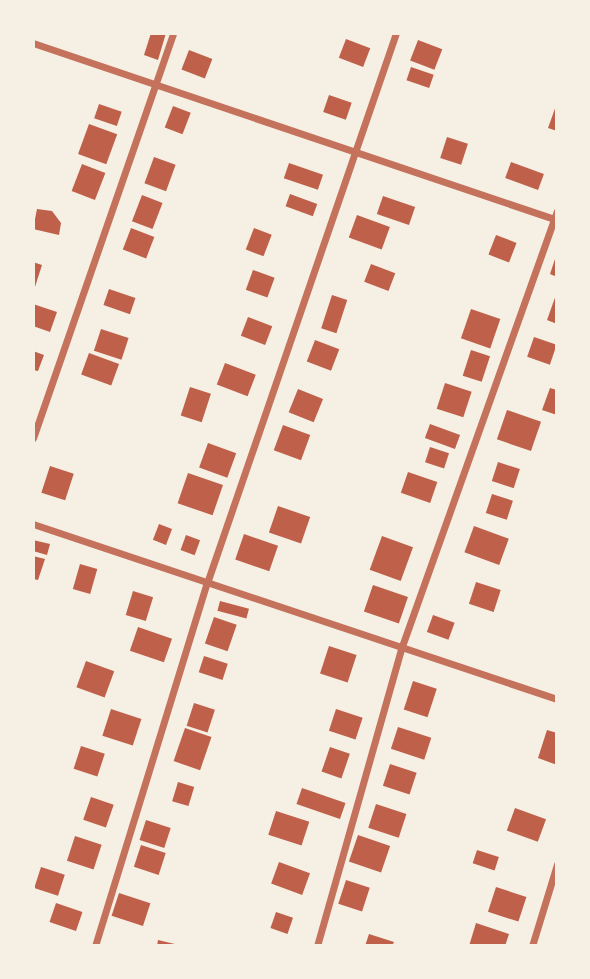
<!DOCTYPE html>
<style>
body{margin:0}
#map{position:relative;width:590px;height:979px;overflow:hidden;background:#f6efe4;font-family:"Nunito Sans",sans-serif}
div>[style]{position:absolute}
.building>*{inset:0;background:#bf614a;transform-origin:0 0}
.minor>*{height:7px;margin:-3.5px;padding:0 3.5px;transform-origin:3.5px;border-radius:3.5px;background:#c5725c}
span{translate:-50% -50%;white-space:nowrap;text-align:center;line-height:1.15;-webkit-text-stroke:7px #f6efe4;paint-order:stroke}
.frame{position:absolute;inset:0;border:35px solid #f6efe4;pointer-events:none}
</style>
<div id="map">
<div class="building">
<div style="clip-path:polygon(151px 33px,166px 33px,158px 60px,144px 55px)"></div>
<div style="left:346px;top:39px;width:26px;height:20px;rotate:21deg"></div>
<div style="left:418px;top:40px;width:26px;height:22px;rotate:21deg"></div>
<div style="left:189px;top:50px;width:25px;height:21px;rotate:21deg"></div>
<div style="left:411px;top:67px;width:24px;height:14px;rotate:19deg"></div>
<div style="left:329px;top:95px;width:24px;height:18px;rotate:19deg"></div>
<div style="clip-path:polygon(557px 103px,557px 131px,548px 128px)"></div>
<div style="left:99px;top:104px;width:24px;height:15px;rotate:19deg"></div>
<div style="left:173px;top:106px;width:19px;height:23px;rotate:21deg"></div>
<div style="left:89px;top:124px;width:30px;height:32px;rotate:20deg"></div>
<div style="left:447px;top:137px;width:22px;height:22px;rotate:18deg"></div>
<div style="left:154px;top:157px;width:23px;height:28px;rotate:20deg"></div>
<div style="left:511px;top:162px;width:35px;height:17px;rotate:20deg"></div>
<div style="left:289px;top:163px;width:36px;height:16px;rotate:19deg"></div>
<div style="left:82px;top:164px;width:25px;height:29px;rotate:21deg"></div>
<div style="left:290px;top:194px;width:29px;height:13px;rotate:20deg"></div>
<div style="left:142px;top:195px;width:22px;height:28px;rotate:21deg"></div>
<div style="left:383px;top:196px;width:34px;height:19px;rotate:19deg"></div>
<div style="clip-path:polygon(37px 209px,52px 211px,61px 223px,59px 235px,33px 229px)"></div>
<div style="left:357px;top:215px;width:35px;height:24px;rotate:20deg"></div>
<div style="left:131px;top:228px;width:25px;height:23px;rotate:21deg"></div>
<div style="left:254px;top:228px;width:19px;height:23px;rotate:21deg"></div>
<div style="left:496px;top:235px;width:22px;height:21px;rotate:21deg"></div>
<div style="clip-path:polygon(556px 256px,557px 256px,557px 277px,550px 274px)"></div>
<div style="clip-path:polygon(33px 262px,42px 265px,34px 290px,33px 289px)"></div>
<div style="left:371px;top:264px;width:26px;height:19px;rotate:21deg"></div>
<div style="left:253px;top:270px;width:23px;height:21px;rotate:20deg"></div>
<div style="left:109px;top:289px;width:28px;height:17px;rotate:19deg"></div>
<div style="clip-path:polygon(557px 292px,557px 324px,547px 320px)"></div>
<div style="left:332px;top:295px;width:16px;height:35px;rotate:18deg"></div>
<div style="clip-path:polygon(33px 304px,57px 312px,50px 332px,33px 326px)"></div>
<div style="left:471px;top:309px;width:31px;height:31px;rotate:19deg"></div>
<div style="left:248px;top:317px;width:26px;height:20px;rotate:21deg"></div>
<div style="left:101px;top:329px;width:29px;height:23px;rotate:18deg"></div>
<div style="left:534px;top:337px;width:24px;height:21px;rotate:19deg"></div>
<div style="left:315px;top:340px;width:26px;height:23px;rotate:21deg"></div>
<div style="left:471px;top:350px;width:20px;height:27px;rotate:18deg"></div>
<div style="clip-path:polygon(33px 351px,44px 355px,38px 371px,33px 370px)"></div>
<div style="left:89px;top:353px;width:32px;height:23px;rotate:20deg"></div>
<div style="left:225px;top:363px;width:33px;height:23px;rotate:21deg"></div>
<div style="left:445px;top:383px;width:28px;height:27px;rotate:18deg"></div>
<div style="left:190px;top:387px;width:22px;height:30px;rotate:18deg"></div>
<div style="clip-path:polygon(550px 388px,557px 390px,557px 415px,542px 410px)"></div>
<div style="left:298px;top:389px;width:27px;height:25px;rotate:22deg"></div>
<div style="left:507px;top:410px;width:36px;height:31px;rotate:19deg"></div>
<div style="left:430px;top:424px;width:32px;height:15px;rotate:20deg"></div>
<div style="left:283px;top:425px;width:29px;height:27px;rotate:20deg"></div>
<div style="left:208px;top:443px;width:30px;height:26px;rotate:20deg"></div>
<div style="left:430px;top:447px;width:20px;height:16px;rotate:18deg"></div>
<div style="left:498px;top:462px;width:23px;height:20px;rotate:18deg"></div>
<div style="left:50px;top:466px;width:25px;height:28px;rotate:18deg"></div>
<div style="left:408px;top:472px;width:31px;height:22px;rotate:19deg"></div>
<div style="left:188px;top:473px;width:37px;height:32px;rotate:19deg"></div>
<div style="left:492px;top:494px;width:22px;height:20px;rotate:18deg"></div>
<div style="left:278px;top:506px;width:34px;height:28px;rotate:19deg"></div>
<div style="left:159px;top:524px;width:14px;height:17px;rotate:21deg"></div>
<div style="left:474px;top:526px;width:37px;height:28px;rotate:20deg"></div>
<div style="left:244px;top:534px;width:36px;height:27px;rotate:19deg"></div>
<div style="left:186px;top:535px;width:15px;height:16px;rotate:20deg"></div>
<div style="left:382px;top:536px;width:33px;height:36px;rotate:20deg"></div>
<div style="clip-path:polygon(33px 540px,50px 544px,47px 555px,33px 551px)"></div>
<div style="clip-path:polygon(33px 556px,45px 559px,38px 580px,33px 579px)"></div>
<div style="left:80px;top:564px;width:18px;height:26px;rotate:16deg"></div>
<div style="left:476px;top:582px;width:26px;height:23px;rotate:18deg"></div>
<div style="left:373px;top:585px;width:37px;height:28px;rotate:19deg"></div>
<div style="left:133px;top:591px;width:21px;height:25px;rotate:17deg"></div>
<div style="left:220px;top:601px;width:30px;height:10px;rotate:15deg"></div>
<div style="left:433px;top:615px;width:23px;height:18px;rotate:20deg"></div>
<div style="left:214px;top:617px;width:24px;height:28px;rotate:19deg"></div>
<div style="left:138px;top:627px;width:36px;height:25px;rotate:19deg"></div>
<div style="left:329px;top:646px;width:29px;height:29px;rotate:18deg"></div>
<div style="left:204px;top:656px;width:25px;height:17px;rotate:18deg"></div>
<div style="left:86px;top:661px;width:30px;height:28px;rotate:20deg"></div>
<div style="left:413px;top:681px;width:25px;height:30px;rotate:18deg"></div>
<div style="left:194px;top:703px;width:22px;height:24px;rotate:18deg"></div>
<div style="left:111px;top:709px;width:32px;height:28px;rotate:18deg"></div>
<div style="left:336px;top:709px;width:28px;height:23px;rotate:18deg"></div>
<div style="left:398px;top:727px;width:35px;height:23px;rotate:18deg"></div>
<div style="left:185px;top:728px;width:28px;height:35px;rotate:19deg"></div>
<div style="clip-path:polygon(547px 730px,557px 733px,557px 765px,538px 758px)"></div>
<div style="left:81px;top:746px;width:25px;height:24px;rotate:18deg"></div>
<div style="left:330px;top:747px;width:21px;height:26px;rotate:19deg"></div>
<div style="left:390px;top:764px;width:28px;height:23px;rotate:18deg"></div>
<div style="left:178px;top:782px;width:17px;height:20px;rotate:17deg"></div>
<div style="left:302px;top:788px;width:46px;height:17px;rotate:19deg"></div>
<div style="left:91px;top:797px;width:24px;height:24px;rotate:19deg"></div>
<div style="left:376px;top:804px;width:32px;height:25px;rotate:18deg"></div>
<div style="left:515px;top:808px;width:33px;height:24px;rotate:20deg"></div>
<div style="left:276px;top:811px;width:35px;height:25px;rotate:18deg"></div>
<div style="left:146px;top:820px;width:26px;height:21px;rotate:18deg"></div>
<div style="left:358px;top:835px;width:34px;height:28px;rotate:19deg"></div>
<div style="left:75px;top:836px;width:28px;height:26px;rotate:18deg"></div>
<div style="left:141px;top:845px;width:26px;height:23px;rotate:18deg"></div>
<div style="left:477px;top:850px;width:23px;height:14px;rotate:18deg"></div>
<div style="left:279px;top:862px;width:33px;height:23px;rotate:20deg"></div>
<div style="left:41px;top:867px;width:25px;height:22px;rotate:18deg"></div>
<div style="left:346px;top:880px;width:25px;height:25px;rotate:18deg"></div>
<div style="left:496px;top:887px;width:32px;height:26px;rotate:18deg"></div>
<div style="left:119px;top:893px;width:33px;height:24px;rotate:18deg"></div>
<div style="left:56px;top:903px;width:28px;height:20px;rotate:19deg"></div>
<div style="left:276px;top:912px;width:18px;height:17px;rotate:19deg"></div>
<div style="clip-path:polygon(476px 923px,509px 934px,505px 946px,469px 946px)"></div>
<div style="clip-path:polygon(369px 934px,394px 942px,392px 946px,365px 946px)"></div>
<div style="clip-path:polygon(158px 940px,179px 945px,179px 946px,157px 946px)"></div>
</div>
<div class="minor">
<div style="left:33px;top:43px;width:553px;rotate:18.66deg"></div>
<div style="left:33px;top:438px;width:429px;rotate:-70.9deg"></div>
<div style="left:33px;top:524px;width:552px;rotate:18.47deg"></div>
<div style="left:95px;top:946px;width:380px;rotate:-72.9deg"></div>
<div style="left:207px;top:583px;width:582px;rotate:-71.04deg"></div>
<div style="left:317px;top:946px;width:309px;rotate:-74.2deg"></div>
<div style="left:401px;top:649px;width:465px;rotate:-70.4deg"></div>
<div style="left:532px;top:946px;width:86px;rotate:-73deg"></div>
</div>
<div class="frame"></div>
</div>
